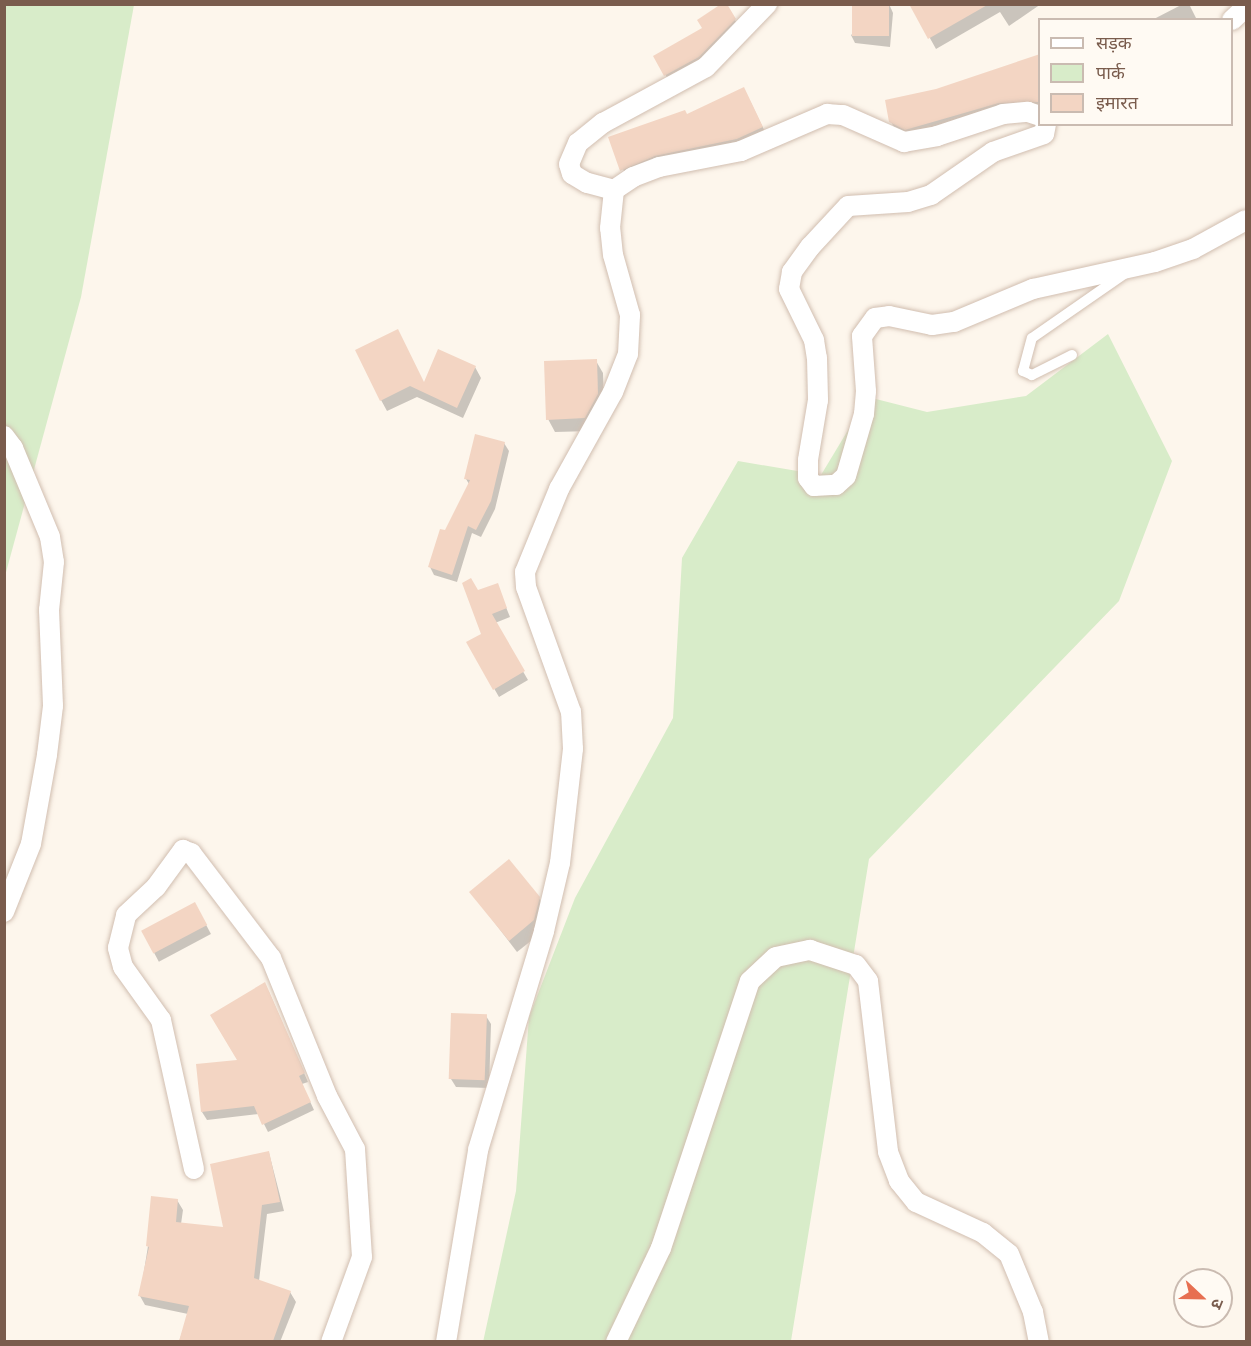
<!DOCTYPE html>
<meta charset="utf-8">
<style>
body{margin:0}
#map{position:relative;width:1251px;height:1346px;overflow:hidden;background:#fdf6ec;font-family:"PT Sans Narrow","Noto Sans Devanagari",sans-serif}
div>[style]{position:absolute}
.green>*{inset:0;background:#d8ecc9}
.shadow>*{inset:0;background:#0003;transform-origin:0 0}
.building>*{inset:0;background:#f3d5c3;transform-origin:0 0}
.roads{filter:drop-shadow(0 0 2px #d1beb0) drop-shadow(0 0 2px #d1beb0)}
.service>*{height:10px;margin:-5px;padding:0 5px;transform-origin:5px;border-radius:5px;background:#fff}
.minor>*{height:20px;margin:-10px;padding:0 10px;transform-origin:10px;border-radius:10px;background:#fff}
span{translate:-50% -50%;white-space:nowrap;text-align:center;line-height:1.15;-webkit-text-stroke:6px #fffaf3;paint-order:stroke}
.frame{position:absolute;inset:0;border:6px solid #7a5c4d;pointer-events:none}
.legend{position:absolute;left:1038px;top:18px;width:195px;height:108px;box-sizing:border-box;background:#fffaf3;border:2px solid #cabbb1;margin:0;padding:8px 10px;list-style:none;font-size:18px;color:#7a5c4d}
.legend li{display:flex;align-items:center;gap:12px;height:30px}
.legend b{width:30px;border:2px solid #cabbb1}
.north{position:absolute;left:1173px;top:1268px;width:60px;height:60px;box-sizing:border-box;background:#fffaf3;border:2px solid #cabbb1;border-radius:50%;rotate:112deg;font-size:16px;font-weight:700;line-height:24px;text-align:center;color:#7a5c4d}
.north::after{content:'';display:block;margin:auto;width:21px;height:27px;background:#e76f51;clip-path:polygon(50% 0,100% 100%,50% 72%,0 100%)}
</style>
<div id="map">
<div class="green">
<div style="clip-path:polygon(5px 5px,134px 5px,81px 297px,5px 576px)"></div>
<div style="clip-path:polygon(1108px 334px,1172px 461px,1119px 601px,869px 859px,791px 1341px,483px 1342px,516px 1191px,529px 1017px,575px 898px,673px 718px,682px 558px,738px 461px,821px 475px,868px 397px,927px 412px,1026px 396px)"></div>
</div>
<div class="shadow">
<div style="clip-path:polygon(889px 4px,893px 13px,890px 47px,855px 43px,851px 35px)"></div>
<div style="clip-path:polygon(911px 4px,1041px 4px,1009px 26px,1000px 12px,936px 49px)"></div>
<div style="clip-path:polygon(1183px 4px,1189px 4px,1197px 20px,1152px 20px)"></div>
<div style="clip-path:polygon(735px 20px,739px 28px,670px 83px,655px 56px)"></div>
<div style="clip-path:polygon(1040px 56px,1040px 111px,912px 138px,897px 132px,891px 122px,937px 90px)"></div>
<div style="clip-path:polygon(750px 101px,769px 140px,629px 183px,610px 138px)"></div>
<div style="clip-path:polygon(397px 331px,424px 384px,475px 367px,481px 378px,463px 418px,417px 397px,387px 411px,381px 400px)"></div>
<div style="clip-path:polygon(596px 361px,603px 373px,604px 408px,592px 431px,555px 432px,548px 419px)"></div>
<div style="clip-path:polygon(504px 443px,509px 451px,495px 509px,481px 537px,472px 533px,457px 582px,434px 575px,430px 567px,469px 484px,466px 479px)"></div>
<div style="clip-path:polygon(497px 585px,510px 617px,495px 623px,528px 680px,499px 697px,468px 643px,483px 634px,477px 592px)"></div>
<div style="clip-path:polygon(471px 892px,539px 898px,546px 911px,541px 933px,517px 952px)"></div>
<div style="left:195px;top:904px;width:34px;height:59px;rotate:62deg"></div>
<div style="clip-path:polygon(269px 992px,308px 1082px,302px 1084px,314px 1110px,268px 1132px,259px 1114px,207px 1120px,202px 1112px,239px 1061px)"></div>
<div style="clip-path:polygon(486px 1016px,491px 1024px,489px 1088px,456px 1087px,451px 1079px)"></div>
<div style="clip-path:polygon(269px 1153px,284px 1211px,267px 1214px,259px 1281px,290px 1292px,296px 1302px,280px 1342px,179px 1342px,188px 1314px,145px 1305px,140px 1296px,148px 1246px,177px 1200px,183px 1210px,181px 1224px,225px 1228px)"></div>
</div>
<div class="building">
<div style="clip-path:polygon(721px 4px,727px 4px,736px 19px,699px 57px,664px 76px,653px 56px,702px 28px,697px 20px)"></div>
<div style="left:852px;top:4px;width:37px;height:32px"></div>
<div style="clip-path:polygon(909px 4px,989px 4px,928px 39px)"></div>
<div style="clip-path:polygon(1040px 54px,1040px 102px,999px 103px,905px 130px,889px 122px,885px 100px,936px 89px)"></div>
<div style="clip-path:polygon(744px 87px,763px 127px,737px 139px,655px 156px,620px 171px,608px 137px,685px 110px,687px 114px)"></div>
<div style="clip-path:polygon(398px 329px,424px 382px,438px 349px,476px 366px,457px 408px,410px 386px,380px 401px,355px 350px)"></div>
<div style="clip-path:polygon(597px 359px,598px 394px,585px 418px,546px 420px,544px 361px)"></div>
<div style="clip-path:polygon(475px 434px,505px 442px,491px 501px,476px 530px,468px 526px,452px 575px,428px 567px,440px 529px,445px 530px,470px 480px,464px 479px)"></div>
<div style="clip-path:polygon(471px 578px,478px 590px,498px 583px,507px 608px,492px 614px,525px 671px,493px 690px,466px 642px,481px 634px,462px 583px)"></div>
<div style="clip-path:polygon(509px 859px,540px 897px,534px 920px,509px 941px,469px 892px)"></div>
<div style="left:195px;top:902px;width:26px;height:61px;rotate:62deg"></div>
<div style="clip-path:polygon(265px 982px,305px 1073px,299px 1076px,311px 1102px,262px 1125px,254px 1106px,201px 1112px,196px 1064px,237px 1060px,210px 1015px)"></div>
<div style="left:451px;top:1013px;width:36px;height:66px;rotate:2deg"></div>
<div style="clip-path:polygon(269px 1151px,280px 1202px,262px 1205px,254px 1278px,291px 1291px,273px 1341px,179px 1341px,189px 1306px,138px 1296px,149px 1247px,146px 1246px,151px 1196px,178px 1199px,176px 1222px,223px 1227px,210px 1164px)"></div>
</div>
<div class="roads">
<div class="service">
<div style="left:1072px;top:355px;width:45px;rotate:153.4deg"></div>
<div style="left:1032px;top:375px;width:10px;rotate:-156deg"></div>
<div style="left:1023px;top:371px;width:34px;rotate:-75deg"></div>
<div style="left:1032px;top:338px;width:112px;rotate:-34.8deg"></div>
</div>
<div class="minor">
<div style="left:1232px;top:20px;width:19px;rotate:-43deg"></div>
<div style="left:1046px;top:124px;width:10px;rotate:101deg"></div>
<div style="left:1044px;top:134px;width:54px;rotate:160.6deg"></div>
<div style="left:993px;top:152px;width:75px;rotate:145.3deg"></div>
<div style="left:931px;top:195px;width:24px;rotate:163deg"></div>
<div style="left:908px;top:202px;width:60px;rotate:176.2deg"></div>
<div style="left:848px;top:206px;width:56px;rotate:132.8deg"></div>
<div style="left:810px;top:247px;width:31px;rotate:126deg"></div>
<div style="left:792px;top:272px;width:17px;rotate:100deg"></div>
<div style="left:789px;top:289px;width:57px;rotate:63.9deg"></div>
<div style="left:814px;top:340px;width:18px;rotate:81deg"></div>
<div style="left:817px;top:358px;width:42px;rotate:88.6deg"></div>
<div style="left:818px;top:400px;width:61px;rotate:99.5deg"></div>
<div style="left:808px;top:460px;width:18px;rotate:90deg"></div>
<div style="left:808px;top:478px;width:10px;rotate:53deg"></div>
<div style="left:814px;top:486px;width:22px;rotate:-3deg"></div>
<div style="left:836px;top:485px;width:13px;rotate:-42deg"></div>
<div style="left:846px;top:476px;width:65px;rotate:-73.8deg"></div>
<div style="left:864px;top:414px;width:23px;rotate:-85deg"></div>
<div style="left:866px;top:391px;width:55px;rotate:-94.2deg"></div>
<div style="left:862px;top:336px;width:22px;rotate:-54deg"></div>
<div style="left:875px;top:318px;width:14px;rotate:-8deg"></div>
<div style="left:889px;top:316px;width:44px;rotate:11.8deg"></div>
<div style="left:932px;top:325px;width:22px;rotate:-8deg"></div>
<div style="left:954px;top:322px;width:86px;rotate:-22.7deg"></div>
<div style="left:1033px;top:289px;width:125px;rotate:-12.5deg"></div>
<div style="left:1155px;top:262px;width:40px;rotate:-18.9deg"></div>
<div style="left:1193px;top:249px;width:60px;rotate:-28.7deg"></div>
<div style="left:614px;top:190px;width:28px;rotate:-165deg"></div>
<div style="left:587px;top:183px;width:17px;rotate:-149deg"></div>
<div style="left:572px;top:174px;width:10px;rotate:-107deg"></div>
<div style="left:569px;top:164px;width:23px;rotate:-67deg"></div>
<div style="left:578px;top:143px;width:32px;rotate:-39deg"></div>
<div style="left:603px;top:123px;width:117px;rotate:-28.5deg"></div>
<div style="left:706px;top:67px;width:88px;rotate:-45.9deg"></div>
<div style="left:4px;top:436px;width:15px;rotate:53deg"></div>
<div style="left:13px;top:448px;width:96px;rotate:67.4deg"></div>
<div style="left:50px;top:537px;width:25px;rotate:81deg"></div>
<div style="left:54px;top:562px;width:48px;rotate:95.9deg"></div>
<div style="left:49px;top:610px;width:96px;rotate:87.6deg"></div>
<div style="left:53px;top:706px;width:49px;rotate:97deg"></div>
<div style="left:47px;top:755px;width:90px;rotate:100.2deg"></div>
<div style="left:31px;top:844px;width:73px;rotate:111.7deg"></div>
<div style="left:194px;top:1169px;width:153px;rotate:-102.5deg"></div>
<div style="left:161px;top:1020px;width:65px;rotate:-125.6deg"></div>
<div style="left:123px;top:967px;width:20px;rotate:-105deg"></div>
<div style="left:118px;top:948px;width:34px;rotate:-76deg"></div>
<div style="left:126px;top:915px;width:41px;rotate:-43deg"></div>
<div style="left:156px;top:887px;width:46px;rotate:-53.9deg"></div>
<div style="left:183px;top:850px;width:9px;rotate:21deg"></div>
<div style="left:191px;top:853px;width:132px;rotate:52.7deg"></div>
<div style="left:271px;top:958px;width:149px;rotate:67.9deg"></div>
<div style="left:327px;top:1096px;width:60px;rotate:62.2deg"></div>
<div style="left:355px;top:1149px;width:108px;rotate:86.3deg"></div>
<div style="left:362px;top:1257px;width:90px;rotate:110deg"></div>
<div style="left:446px;top:1342px;width:195px;rotate:-80.5deg"></div>
<div style="left:478px;top:1150px;width:229px;rotate:-73.2deg"></div>
<div style="left:544px;top:931px;width:70px;rotate:-76.8deg"></div>
<div style="left:560px;top:863px;width:115px;rotate:-83.5deg"></div>
<div style="left:573px;top:749px;width:37px;rotate:-93deg"></div>
<div style="left:571px;top:712px;width:133px;rotate:-109.8deg"></div>
<div style="left:526px;top:587px;width:15px;rotate:-94deg"></div>
<div style="left:525px;top:572px;width:90px;rotate:-67.7deg"></div>
<div style="left:559px;top:489px;width:111px;rotate:-60.9deg"></div>
<div style="left:613px;top:392px;width:41px;rotate:-68.5deg"></div>
<div style="left:628px;top:354px;width:39px;rotate:-87deg"></div>
<div style="left:630px;top:315px;width:62px;rotate:-105.8deg"></div>
<div style="left:613px;top:255px;width:27px;rotate:-96deg"></div>
<div style="left:610px;top:228px;width:38px;rotate:-84deg"></div>
<div style="left:614px;top:190px;width:23px;rotate:-34deg"></div>
<div style="left:633px;top:177px;width:28px;rotate:-21deg"></div>
<div style="left:659px;top:167px;width:84px;rotate:-11deg"></div>
<div style="left:741px;top:151px;width:94px;rotate:-23.3deg"></div>
<div style="left:827px;top:114px;width:16px;rotate:4deg"></div>
<div style="left:843px;top:115px;width:67px;rotate:23.9deg"></div>
<div style="left:904px;top:142px;width:34px;rotate:-10deg"></div>
<div style="left:937px;top:136px;width:70px;rotate:-18.4deg"></div>
<div style="left:1003px;top:114px;width:25px;rotate:-5deg"></div>
<div style="left:1028px;top:112px;width:13px;rotate:18deg"></div>
<div style="left:616px;top:1342px;width:104px;rotate:-64.4deg"></div>
<div style="left:661px;top:1248px;width:281px;rotate:-71.6deg"></div>
<div style="left:750px;top:981px;width:35px;rotate:-43deg"></div>
<div style="left:776px;top:957px;width:35px;rotate:-12deg"></div>
<div style="left:810px;top:950px;width:48px;rotate:18.1deg"></div>
<div style="left:856px;top:965px;width:20px;rotate:53deg"></div>
<div style="left:868px;top:981px;width:172px;rotate:83.3deg"></div>
<div style="left:888px;top:1152px;width:31px;rotate:69deg"></div>
<div style="left:899px;top:1181px;width:27px;rotate:51deg"></div>
<div style="left:916px;top:1202px;width:74px;rotate:24.8deg"></div>
<div style="left:983px;top:1233px;width:33px;rotate:39deg"></div>
<div style="left:1009px;top:1254px;width:63px;rotate:67.5deg"></div>
<div style="left:1033px;top:1312px;width:31px;rotate:79deg"></div>
</div>
</div>
<div class="frame"></div>
<ul class="legend">
<li><b style="height:8px;background:#fff"></b>सड़क</li>
<li><b style="height:16px;background:#d8ecc9"></b>पार्क</li>
<li><b style="height:16px;background:#f3d5c3"></b>इमारत</li>
</ul>
<div class="north">उ</div>
</div>
